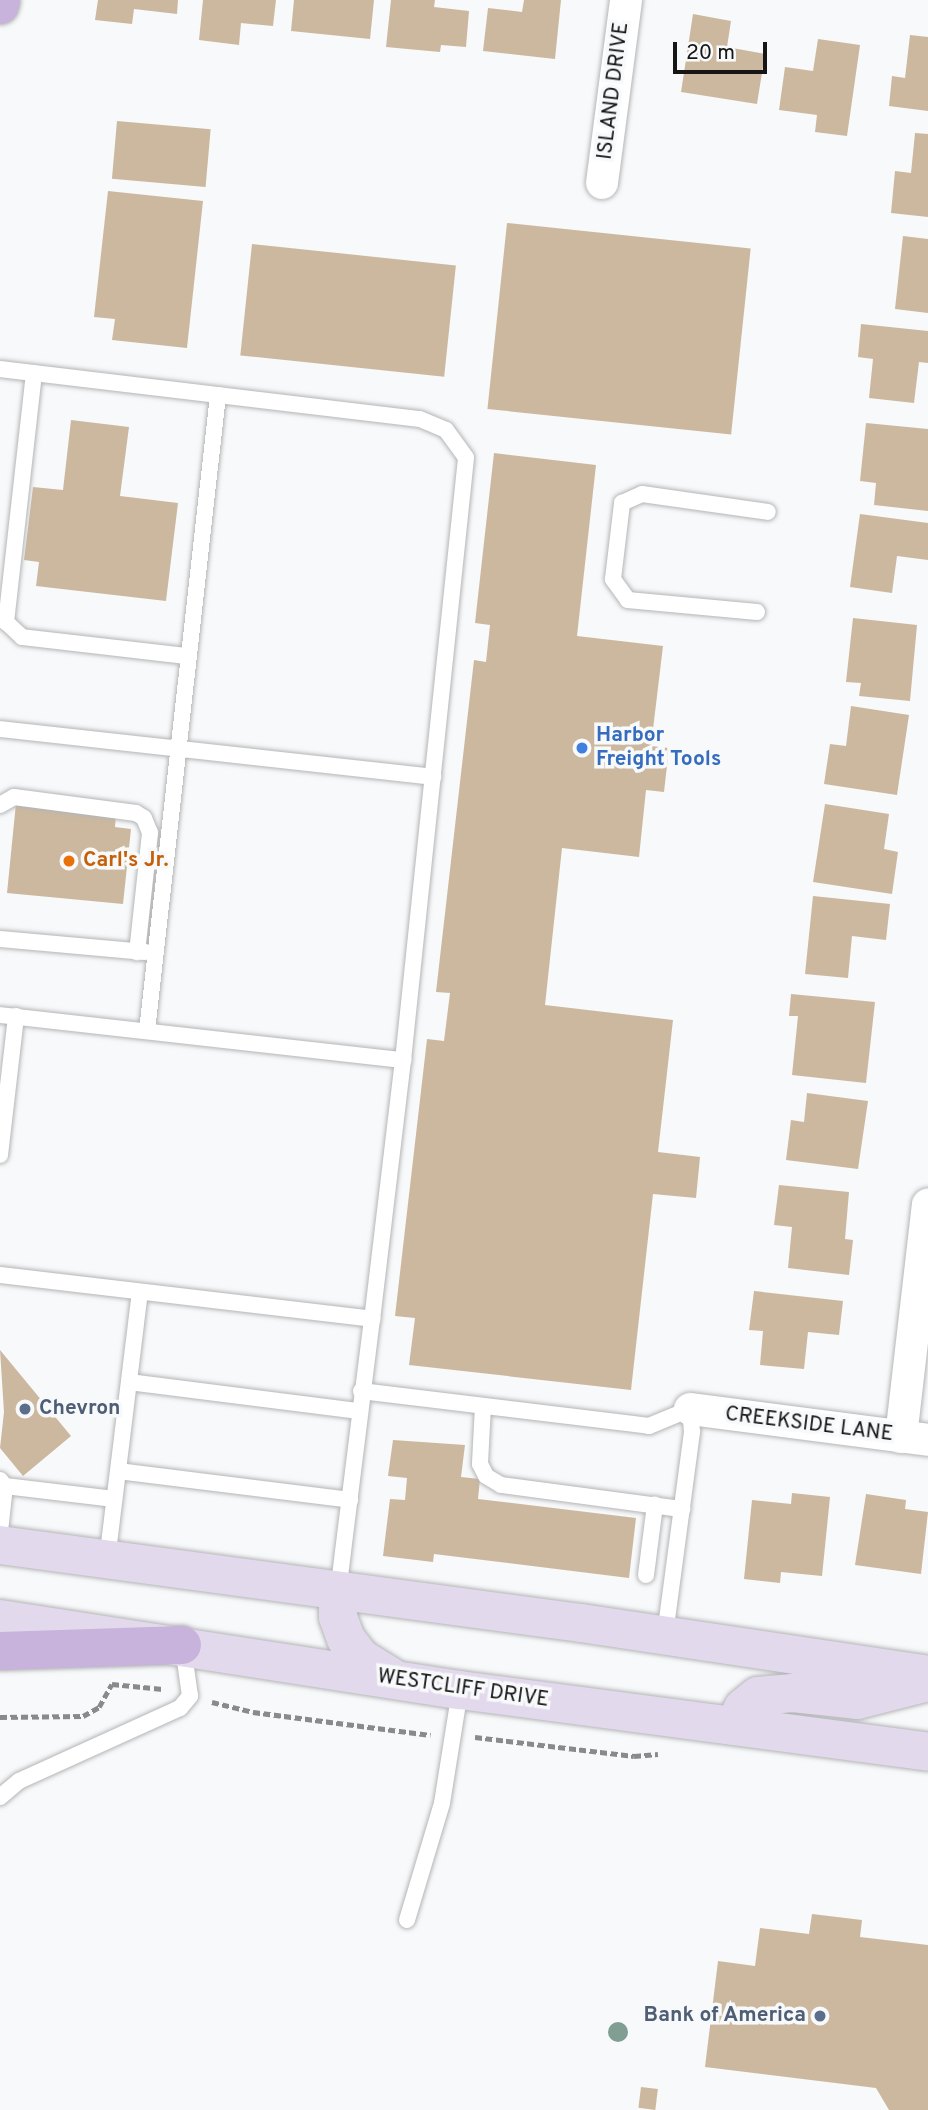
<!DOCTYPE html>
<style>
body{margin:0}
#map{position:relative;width:928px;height:2110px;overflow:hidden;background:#f8f9fa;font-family:Overpass,sans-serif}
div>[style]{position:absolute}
.building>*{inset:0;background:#ccb89f;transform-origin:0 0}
.path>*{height:4.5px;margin-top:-2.25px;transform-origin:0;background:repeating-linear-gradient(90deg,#8a8a8b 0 7px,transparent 0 10.5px)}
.roads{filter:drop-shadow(0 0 2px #b4b5b7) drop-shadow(0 0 2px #b4b5b7)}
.lane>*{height:16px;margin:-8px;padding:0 8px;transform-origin:8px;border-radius:8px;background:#fff}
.street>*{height:32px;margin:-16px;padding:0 16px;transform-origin:16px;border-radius:16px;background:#fff}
.secondary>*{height:38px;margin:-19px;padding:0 19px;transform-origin:19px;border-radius:19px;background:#e3d9ed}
.primary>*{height:38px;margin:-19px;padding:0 19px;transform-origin:19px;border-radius:19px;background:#c8b3dc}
.trees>*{width:20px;height:20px;margin:-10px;border-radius:50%;background:#809e91}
.dots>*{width:19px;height:19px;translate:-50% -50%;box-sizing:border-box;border:4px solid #f8f9fa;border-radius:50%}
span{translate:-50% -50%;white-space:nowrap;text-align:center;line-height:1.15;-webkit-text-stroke:7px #f8f9fa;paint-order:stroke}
.street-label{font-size:21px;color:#161617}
.shop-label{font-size:21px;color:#366cbe;font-weight:700}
.left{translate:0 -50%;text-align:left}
.food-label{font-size:21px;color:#c56008;font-weight:700}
.service-label{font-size:21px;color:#4e5e75;font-weight:700}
.right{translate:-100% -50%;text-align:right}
.scale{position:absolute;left:673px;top:42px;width:94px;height:32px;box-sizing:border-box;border:4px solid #161617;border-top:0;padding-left:9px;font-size:21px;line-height:24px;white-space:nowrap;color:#161617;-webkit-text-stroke:5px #f8f9fa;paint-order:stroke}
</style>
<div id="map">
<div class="building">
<div style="clip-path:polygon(98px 0,178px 0,177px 14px,134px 9px,132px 24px,95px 20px)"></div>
<div style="clip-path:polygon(203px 0,276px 0,273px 26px,241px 23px,239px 45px,199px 40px)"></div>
<div style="clip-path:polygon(294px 0,374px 0,370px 39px,291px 31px)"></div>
<div style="clip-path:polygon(391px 0,435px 0,434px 7px,469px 11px,466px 47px,441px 45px,440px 52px,386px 47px)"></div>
<div style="clip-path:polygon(524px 0,561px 0,555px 59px,483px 51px,488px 8px,522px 12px)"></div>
<div style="clip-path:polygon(693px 14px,731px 21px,727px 47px,765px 54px,757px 104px,681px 92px)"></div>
<div style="clip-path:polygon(910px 35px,928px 37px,928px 111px,889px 106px,892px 76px,905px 78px)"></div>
<div style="clip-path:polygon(818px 39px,860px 45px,847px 136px,815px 132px,817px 115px,779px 110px,785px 67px,813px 71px)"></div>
<div style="left:117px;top:121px;width:94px;height:58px;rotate:5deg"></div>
<div style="clip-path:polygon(915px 133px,928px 134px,928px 217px,891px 213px,895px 171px,911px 173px)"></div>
<div style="clip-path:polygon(108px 191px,203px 201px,187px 348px,112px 340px,115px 319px,94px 317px)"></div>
<div style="left:507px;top:223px;width:245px;height:187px;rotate:6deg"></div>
<div style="clip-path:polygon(903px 236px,928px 239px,928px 313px,895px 309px)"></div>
<div style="left:252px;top:244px;width:205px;height:112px;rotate:6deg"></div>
<div style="clip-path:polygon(861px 324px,928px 331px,928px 363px,919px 362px,914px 403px,869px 398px,873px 359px,858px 357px)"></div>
<div style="clip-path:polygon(71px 420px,129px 427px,120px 496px,178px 503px,166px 601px,36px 586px,39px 562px,24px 560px,33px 487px,63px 490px)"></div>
<div style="clip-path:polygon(866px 423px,928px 429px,928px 511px,874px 505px,876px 483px,860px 481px)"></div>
<div style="clip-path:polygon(494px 453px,596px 465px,577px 636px,663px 646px,651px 746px,669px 748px,664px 792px,646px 790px,639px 857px,562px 848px,545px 1005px,673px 1020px,658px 1152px,700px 1157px,696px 1198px,653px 1194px,631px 1390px,409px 1365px,415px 1318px,395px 1316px,427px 1039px,444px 1041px,450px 993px,436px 992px,474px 660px,486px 662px,490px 625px,475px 623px)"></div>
<div style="clip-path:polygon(860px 514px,928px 523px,928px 560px,897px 556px,892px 593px,850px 587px)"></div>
<div style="clip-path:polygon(853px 618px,917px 625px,910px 701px,859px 696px,861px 683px,846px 682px)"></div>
<div style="clip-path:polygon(851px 706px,909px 715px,897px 795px,824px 784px,830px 744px,846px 746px)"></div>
<div style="clip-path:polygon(16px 803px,116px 813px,115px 827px,131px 829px,123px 904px,7px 893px)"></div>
<div style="clip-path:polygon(825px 804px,889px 814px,884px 849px,898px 852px,892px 894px,813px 882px)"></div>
<div style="clip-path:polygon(813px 896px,890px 904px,886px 940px,852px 936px,848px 978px,805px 974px)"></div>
<div style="clip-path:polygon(791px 994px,875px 1002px,866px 1083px,792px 1075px,798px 1016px,789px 1016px)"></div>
<div style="clip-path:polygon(807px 1093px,868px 1101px,858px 1169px,786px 1160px,791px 1120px,804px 1122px)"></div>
<div style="clip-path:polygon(779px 1185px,849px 1192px,845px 1239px,853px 1240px,849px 1275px,788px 1268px,792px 1227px,774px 1225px)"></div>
<div style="clip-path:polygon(754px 1291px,843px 1301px,839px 1335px,808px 1332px,804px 1369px,760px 1365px,763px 1331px,749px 1330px)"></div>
<div style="clip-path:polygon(0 1350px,71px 1436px,23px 1476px,0 1448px,4px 1412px)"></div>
<div style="clip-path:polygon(393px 1440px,465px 1445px,461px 1477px,480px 1479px,478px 1499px,636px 1518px,629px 1578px,434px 1554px,433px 1562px,383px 1556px,390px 1499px,405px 1500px,407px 1478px,388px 1476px)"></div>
<div style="clip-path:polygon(792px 1493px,830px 1497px,822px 1576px,781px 1572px,780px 1583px,744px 1579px,752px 1500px,791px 1504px)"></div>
<div style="clip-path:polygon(866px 1494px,906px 1500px,905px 1509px,928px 1512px,921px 1574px,855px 1565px)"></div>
<div style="clip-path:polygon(812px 1914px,862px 1920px,860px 1937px,928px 1945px,928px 2110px,889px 2110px,876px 2088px,705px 2067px,718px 1961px,755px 1966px,760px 1928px,809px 1934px)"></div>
<div style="left:641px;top:2087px;width:17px;height:21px;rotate:7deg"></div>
</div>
<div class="path">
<div style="left:212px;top:1702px;width:42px;rotate:13.7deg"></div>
<div style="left:253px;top:1712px;width:179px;rotate:7.4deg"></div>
<div style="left:0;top:1717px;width:83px;rotate:-0.7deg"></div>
<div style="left:83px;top:1716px;width:18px;rotate:-29deg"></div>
<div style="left:99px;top:1707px;width:26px;rotate:-61deg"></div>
<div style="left:112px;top:1684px;width:51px;rotate:5.6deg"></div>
<div style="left:475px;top:1737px;width:160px;rotate:6.8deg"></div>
<div style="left:634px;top:1756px;width:24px;rotate:-5deg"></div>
</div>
<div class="roads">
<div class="lane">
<div style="left:0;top:369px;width:423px;rotate:6.8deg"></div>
<div style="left:420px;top:419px;width:28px;rotate:23deg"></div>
<div style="left:446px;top:430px;width:34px;rotate:54deg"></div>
<div style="left:466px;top:458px;width:605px;rotate:95.97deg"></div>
<div style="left:34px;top:373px;width:251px;rotate:96.4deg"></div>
<div style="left:6px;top:622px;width:22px;rotate:43deg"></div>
<div style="left:22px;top:637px;width:166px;rotate:6.6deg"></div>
<div style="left:757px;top:612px;width:130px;rotate:-174.7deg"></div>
<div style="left:628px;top:600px;width:26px;rotate:-126deg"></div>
<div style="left:613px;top:579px;width:77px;rotate:-83.2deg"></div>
<div style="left:622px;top:503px;width:22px;rotate:-24deg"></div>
<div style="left:642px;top:494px;width:127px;rotate:8.1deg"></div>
<div style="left:0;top:729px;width:436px;rotate:6.3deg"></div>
<div style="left:0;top:805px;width:16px;rotate:-30deg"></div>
<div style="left:14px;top:797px;width:123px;rotate:7.5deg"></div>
<div style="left:136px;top:813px;width:9px;rotate:32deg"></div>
<div style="left:144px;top:818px;width:16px;rotate:68deg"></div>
<div style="left:150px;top:833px;width:120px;rotate:96.2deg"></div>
<div style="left:0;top:939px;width:146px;rotate:5.1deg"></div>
<div style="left:0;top:1015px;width:406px;rotate:6.4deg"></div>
<div style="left:403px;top:1060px;width:261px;rotate:96.8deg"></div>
<div style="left:147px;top:1031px;width:640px;rotate:-83.63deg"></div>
<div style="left:0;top:1155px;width:140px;rotate:-83.4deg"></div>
<div style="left:0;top:1275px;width:375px;rotate:6.7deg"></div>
<div style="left:372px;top:1319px;width:274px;rotate:97.1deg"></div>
<div style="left:129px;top:1382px;width:232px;rotate:7.2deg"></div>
<div style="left:361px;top:1391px;width:290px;rotate:6.9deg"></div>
<div style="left:649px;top:1426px;width:44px;rotate:-22.5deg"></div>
<div style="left:690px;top:1409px;width:23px;rotate:85deg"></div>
<div style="left:692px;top:1432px;width:205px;rotate:97.6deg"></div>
<div style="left:483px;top:1406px;width:58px;rotate:93deg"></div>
<div style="left:480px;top:1464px;width:13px;rotate:63deg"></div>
<div style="left:486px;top:1476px;width:17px;rotate:31deg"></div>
<div style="left:501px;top:1485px;width:183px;rotate:7.6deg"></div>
<div style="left:118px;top:1471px;width:234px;rotate:7.1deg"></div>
<div style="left:0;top:1480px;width:8px;rotate:50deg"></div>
<div style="left:5px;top:1486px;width:45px;rotate:96.3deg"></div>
<div style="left:5px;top:1486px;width:110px;rotate:6.8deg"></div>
<div style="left:107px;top:1560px;width:270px;rotate:-83deg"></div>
<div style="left:646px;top:1575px;width:71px;rotate:-82.7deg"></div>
<div style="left:0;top:1797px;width:25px;rotate:-40deg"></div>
<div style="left:19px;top:1781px;width:177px;rotate:-24.4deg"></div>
<div style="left:180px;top:1708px;width:16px;rotate:-50deg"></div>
<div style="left:190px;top:1696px;width:49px;rotate:-98.1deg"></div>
<div style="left:407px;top:1920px;width:122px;rotate:-73.3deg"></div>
<div style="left:442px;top:1803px;width:114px;rotate:-80.9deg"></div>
</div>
<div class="street">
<div style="left:602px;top:183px;width:185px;rotate:-82.5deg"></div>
<div style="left:690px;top:1409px;width:240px;rotate:7.4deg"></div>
<div style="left:901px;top:1437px;width:234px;rotate:-83.4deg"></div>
</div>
<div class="secondary">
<div style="left:0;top:1545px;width:586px;rotate:7.65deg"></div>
<div style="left:581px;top:1623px;width:351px;rotate:8.5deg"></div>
<div style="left:338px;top:1591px;width:26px;rotate:90deg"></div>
<div style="left:338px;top:1617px;width:23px;rotate:70deg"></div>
<div style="left:346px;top:1639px;width:24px;rotate:52deg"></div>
<div style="left:361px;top:1658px;width:36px;rotate:32deg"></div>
<div style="left:0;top:1619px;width:465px;rotate:8.8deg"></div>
<div style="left:460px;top:1690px;width:472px;rotate:7.5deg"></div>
<div style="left:734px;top:1726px;width:20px;rotate:-63deg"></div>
<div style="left:743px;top:1708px;width:19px;rotate:-39deg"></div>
<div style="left:758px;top:1696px;width:35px;rotate:-5deg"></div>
<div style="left:793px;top:1693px;width:64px;rotate:6.2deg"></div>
<div style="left:857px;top:1700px;width:73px;rotate:-14.2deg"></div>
</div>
<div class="primary">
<div style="left:0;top:5px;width:5px;rotate:-79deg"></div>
<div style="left:0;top:1651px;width:182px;rotate:-1.9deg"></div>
</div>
</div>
<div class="trees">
<div style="left:618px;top:2032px"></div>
</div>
<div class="dots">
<div style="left:582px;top:748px;background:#3f7fe0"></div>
<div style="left:69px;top:861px;background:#e8710a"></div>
<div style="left:25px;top:1409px;background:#5c6f8a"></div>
<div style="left:820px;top:2016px;background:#5c6f8a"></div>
</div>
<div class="street-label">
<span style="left:614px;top:91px;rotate:-83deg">ISLAND DRIVE</span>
<span style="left:809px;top:1425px;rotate:7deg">CREEKSIDE LANE</span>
<span style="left:463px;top:1689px;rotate:8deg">WESTCLIFF DRIVE</span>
</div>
<div class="shop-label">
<span class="left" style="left:596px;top:748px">Harbor<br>Freight Tools</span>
</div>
<div class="food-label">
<span class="left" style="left:83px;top:861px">Carl's Jr.</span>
</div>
<div class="service-label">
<span class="left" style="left:39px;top:1409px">Chevron</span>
<span class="right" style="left:806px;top:2016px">Bank of America</span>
</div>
<div class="scale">20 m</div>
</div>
